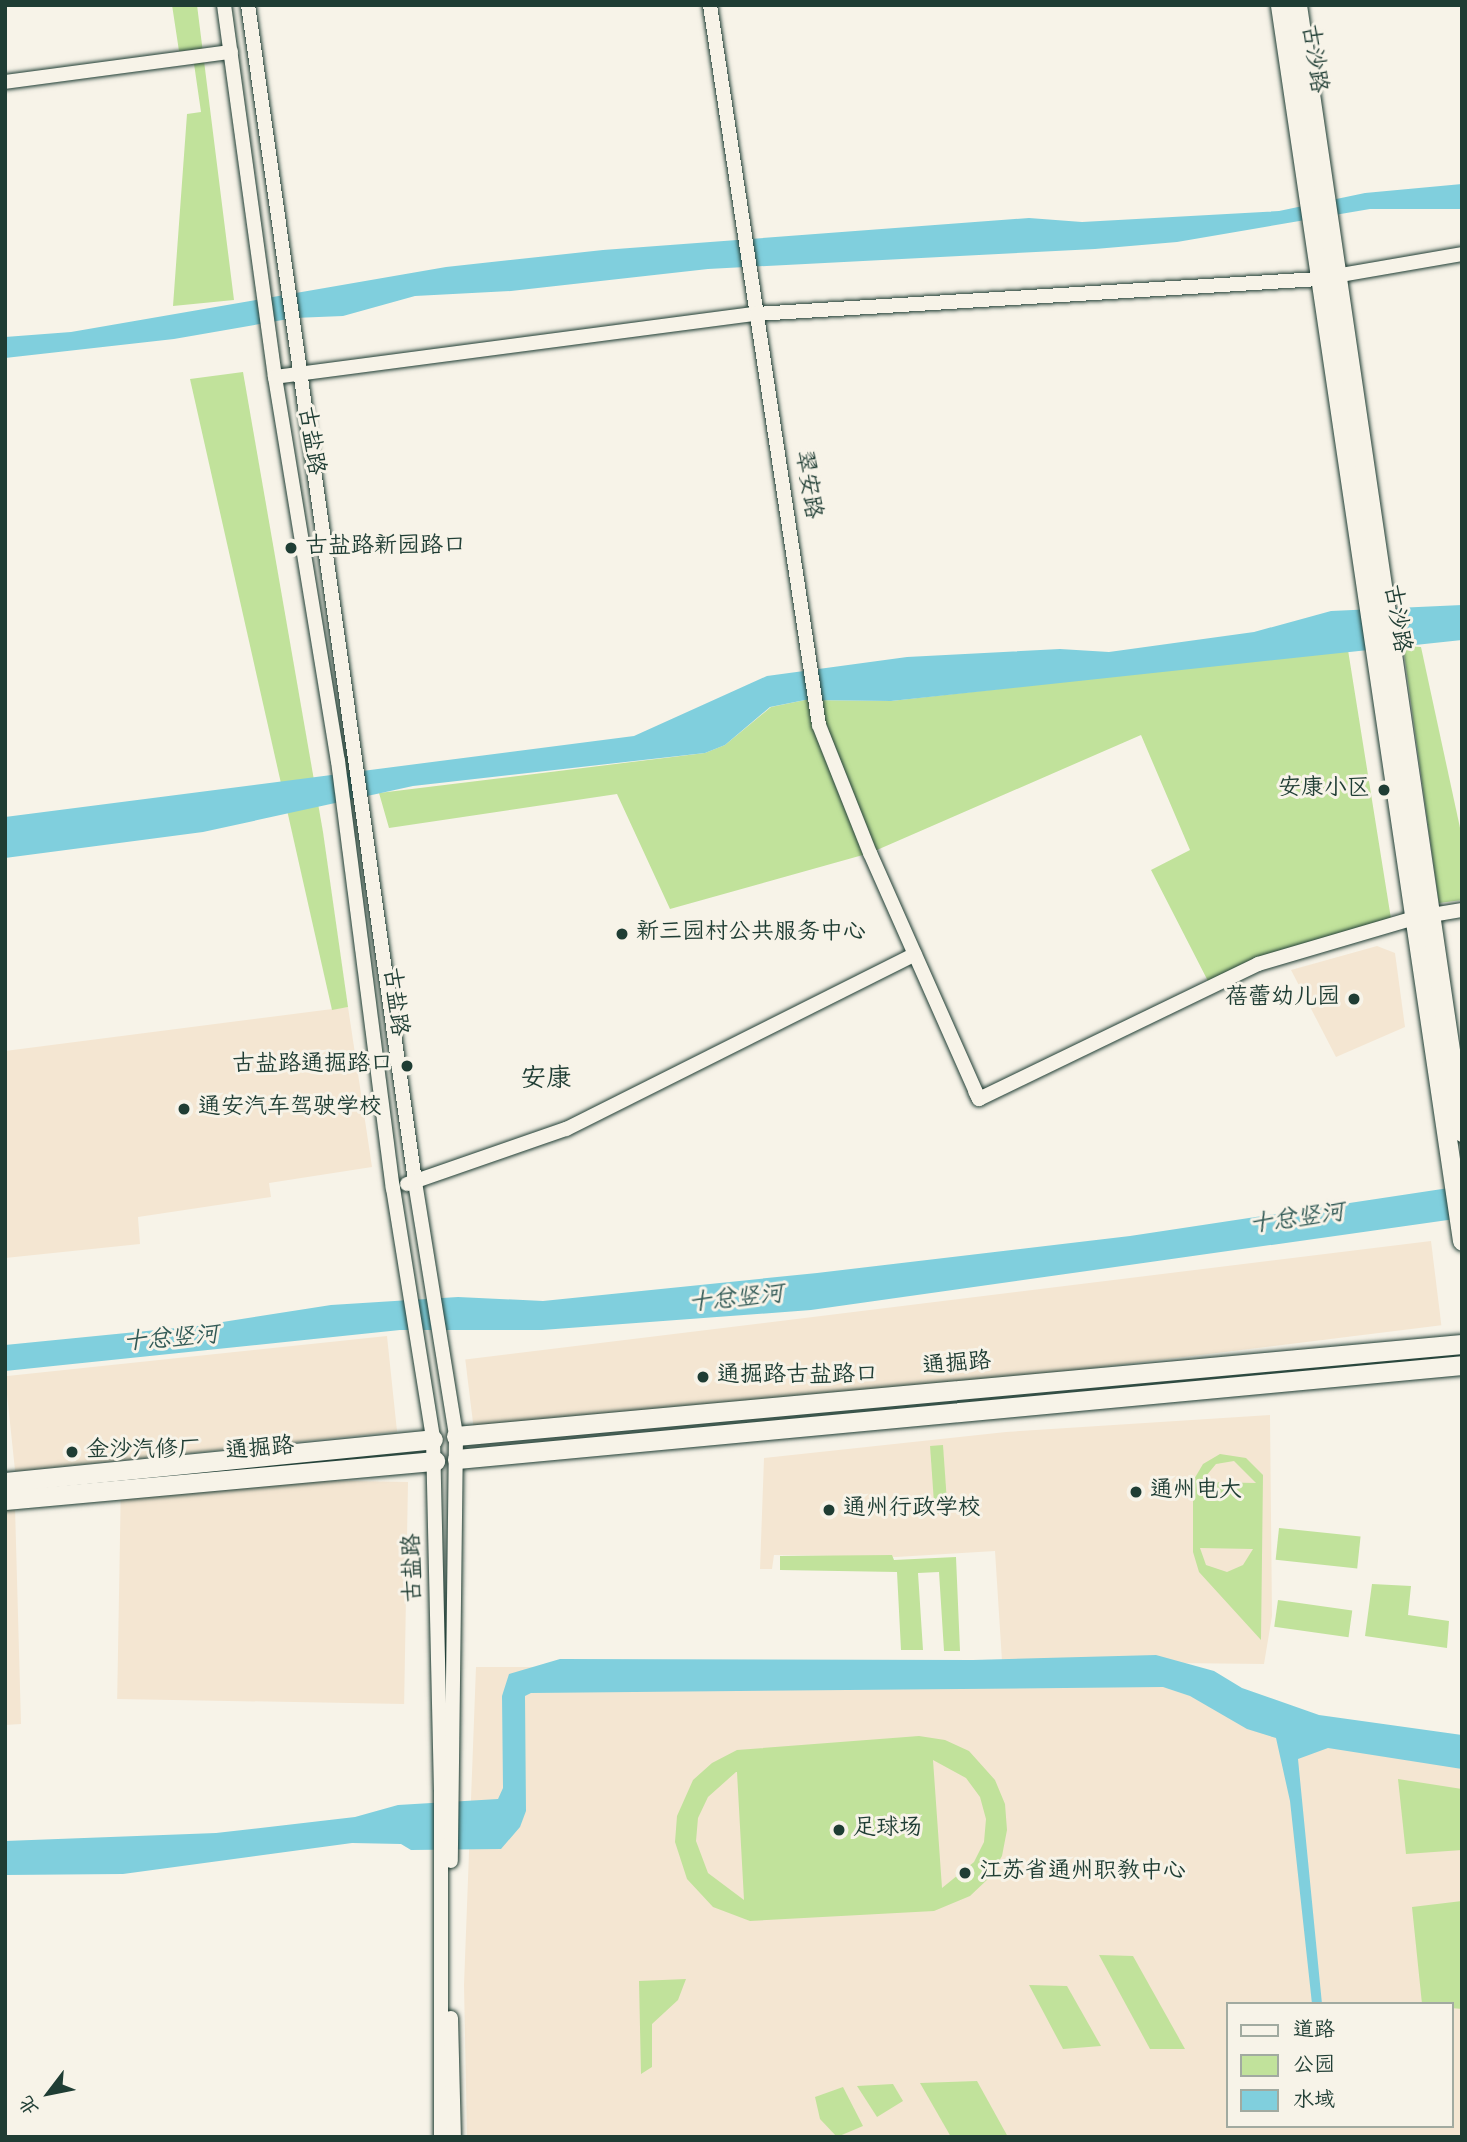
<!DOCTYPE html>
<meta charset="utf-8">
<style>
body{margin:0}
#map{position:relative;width:1467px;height:2142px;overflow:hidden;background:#f7f3e8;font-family:Dekko,"LXGW WenKai TC",sans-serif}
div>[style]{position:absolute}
.built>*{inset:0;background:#f4e6d2;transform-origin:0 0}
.green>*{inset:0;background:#c1e29b;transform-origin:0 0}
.water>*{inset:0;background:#80cfdd}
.roads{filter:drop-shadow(0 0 2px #1f3d34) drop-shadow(0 0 2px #1f3d34)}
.minor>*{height:14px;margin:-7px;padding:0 7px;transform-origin:7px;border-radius:7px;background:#f7f3e8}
.major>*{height:19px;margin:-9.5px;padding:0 9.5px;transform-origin:9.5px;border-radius:9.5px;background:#f7f3e8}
.dots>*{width:19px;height:19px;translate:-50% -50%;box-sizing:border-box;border:4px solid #f7f3e8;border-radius:50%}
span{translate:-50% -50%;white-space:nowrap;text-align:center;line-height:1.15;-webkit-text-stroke:6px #f7f3e8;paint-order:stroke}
.street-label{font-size:23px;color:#1f3d34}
.poi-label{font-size:23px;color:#1f3d34}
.left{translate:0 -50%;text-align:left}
.right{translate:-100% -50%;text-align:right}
.water-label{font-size:24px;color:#325a56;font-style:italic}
.quarter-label{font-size:26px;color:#1f3d34}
.frame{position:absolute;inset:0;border:7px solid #1f3d34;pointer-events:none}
.legend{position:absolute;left:1226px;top:2002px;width:228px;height:126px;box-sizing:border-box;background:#f7f3e8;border:2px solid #a1aaa0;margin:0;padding:9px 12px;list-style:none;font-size:21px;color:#1f3d34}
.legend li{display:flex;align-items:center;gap:14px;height:35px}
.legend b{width:35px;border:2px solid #a1aaa0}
.north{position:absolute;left:14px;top:2058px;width:70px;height:70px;-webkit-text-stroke:5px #f7f3e8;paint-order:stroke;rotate:238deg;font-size:19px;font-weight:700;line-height:28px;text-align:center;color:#1f3d34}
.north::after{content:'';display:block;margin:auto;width:24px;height:32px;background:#1f3d34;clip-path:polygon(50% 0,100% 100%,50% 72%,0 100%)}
</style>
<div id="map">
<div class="built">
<div style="clip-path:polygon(1377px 946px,1395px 953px,1405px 1027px,1336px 1057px,1291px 970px)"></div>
<div style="clip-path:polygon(348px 1007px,372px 1167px,269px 1183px,271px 1197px,138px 1217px,140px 1244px,5px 1258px,5px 1051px)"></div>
<div style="left:1431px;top:1241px;width:85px;height:973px;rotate:83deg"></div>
<div style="left:387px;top:1336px;width:96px;height:384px;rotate:84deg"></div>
<div style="clip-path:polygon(1270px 1415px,1272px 1616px,1264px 1664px,1002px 1661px,995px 1551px,896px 1557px,774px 1555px,772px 1569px,760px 1569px,764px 1458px,1006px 1432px)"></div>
<div style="left:408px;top:1482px;width:222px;height:287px;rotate:91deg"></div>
<div style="clip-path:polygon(15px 1507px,21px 1724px,5px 1725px,5px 1508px)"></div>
<div style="clip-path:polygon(evenodd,476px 1667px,997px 1668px,1167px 1676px,1462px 1761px,1462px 2137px,467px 2137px,464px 1985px,476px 1667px,1227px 2004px,1451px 2004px,1451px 2126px,1227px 2126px,1227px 2004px)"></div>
</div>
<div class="green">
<div style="clip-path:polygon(172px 5px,197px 5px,234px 300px,173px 306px,187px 114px,201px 112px,192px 50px,179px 51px)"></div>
<div style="clip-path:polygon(243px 372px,323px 832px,348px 1007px,332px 1010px,190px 379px)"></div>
<div style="clip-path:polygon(1403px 646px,1421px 647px,1462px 837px,1462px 900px,1439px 903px)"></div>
<div style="clip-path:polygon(1348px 650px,1392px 925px,1210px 985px,1151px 870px,1190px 850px,1141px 735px,870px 853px,670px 909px,617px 794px,389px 828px,379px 793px,705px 753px,725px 745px,771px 707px,805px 700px,891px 701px)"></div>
<div style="left:943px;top:1445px;width:68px;height:13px;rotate:86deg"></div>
<div style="clip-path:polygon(evenodd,1220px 1454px,1246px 1458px,1263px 1475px,1261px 1640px,1199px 1572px,1193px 1552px,1193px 1481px,1203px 1464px,1220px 1454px,1234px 1461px,1256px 1483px,1201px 1482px,1216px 1464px,1234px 1461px,1220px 1454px,1200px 1548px,1252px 1549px,1253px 1549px,1243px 1565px,1227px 1572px,1206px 1565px,1200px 1548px)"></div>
<div style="left:1279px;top:1528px;width:82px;height:32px;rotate:6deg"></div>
<div style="clip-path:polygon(892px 1555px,894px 1560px,956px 1557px,960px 1651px,944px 1651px,939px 1572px,918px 1573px,923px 1650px,901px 1650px,897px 1572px,780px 1570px,780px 1556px)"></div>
<div style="clip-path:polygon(1372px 1584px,1411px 1586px,1408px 1615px,1449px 1621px,1447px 1648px,1365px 1636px)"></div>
<div style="left:1278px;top:1600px;width:75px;height:27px;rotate:8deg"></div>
<div style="clip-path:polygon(evenodd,919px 1736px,945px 1740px,969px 1751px,995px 1780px,1005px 1804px,1007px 1830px,1002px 1856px,989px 1878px,970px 1896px,934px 1911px,750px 1921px,713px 1907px,687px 1879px,675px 1842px,677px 1816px,693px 1780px,712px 1763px,737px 1750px,919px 1736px,933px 1760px,966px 1778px,980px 1797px,986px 1819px,984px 1842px,974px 1862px,942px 1888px,933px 1760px,919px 1736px,736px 1772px,737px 1772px,744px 1900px,708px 1873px,696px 1841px,698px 1818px,708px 1797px,736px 1772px)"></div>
<div style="clip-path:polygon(1398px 1779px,1462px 1789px,1462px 1850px,1406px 1854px)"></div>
<div style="clip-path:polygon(1462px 1901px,1462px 2009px,1451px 2008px,1451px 2004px,1422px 2004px,1412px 1907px)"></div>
<div style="clip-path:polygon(1099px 1955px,1133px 1956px,1185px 2049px,1150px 2049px)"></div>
<div style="clip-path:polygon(686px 1979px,678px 2000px,652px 2024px,652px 2067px,641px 2074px,639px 1981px)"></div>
<div style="clip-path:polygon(1029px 1985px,1067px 1986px,1101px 2046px,1063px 2049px)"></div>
<div style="clip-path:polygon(977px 2081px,1008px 2137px,951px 2137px,920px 2083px)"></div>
<div style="clip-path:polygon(893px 2084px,903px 2101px,877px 2117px,857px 2086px)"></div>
<div style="clip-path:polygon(843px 2087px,863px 2126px,837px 2137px,820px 2119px,815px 2097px)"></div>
</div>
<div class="water">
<div style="clip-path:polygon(1462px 184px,1462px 209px,1370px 209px,1177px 242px,1095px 249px,708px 269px,511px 291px,415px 296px,343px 316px,294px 318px,174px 339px,5px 358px,5px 337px,71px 332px,446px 267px,603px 250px,1029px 218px,1082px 222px,1279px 211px,1365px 193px)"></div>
<div style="clip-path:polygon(1462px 605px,1462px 640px,891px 701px,805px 700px,770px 707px,725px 745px,705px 753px,413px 786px,203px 832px,5px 858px,5px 817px,634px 736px,767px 676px,907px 657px,1060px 649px,1109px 652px,1254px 632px,1331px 611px)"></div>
<div style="clip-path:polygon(1462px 1186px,1462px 1218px,811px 1310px,542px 1330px,400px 1330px,5px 1371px,5px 1345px,197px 1326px,331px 1305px,458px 1297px,543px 1301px,817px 1273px,1130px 1236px)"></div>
<div style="clip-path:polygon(1156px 1655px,1214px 1671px,1242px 1688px,1319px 1715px,1462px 1735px,1462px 1769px,1328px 1748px,1298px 1759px,1322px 2004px,1312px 2004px,1290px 1801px,1276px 1738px,1247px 1729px,1190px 1696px,1163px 1687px,531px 1693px,525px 1696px,526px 1811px,520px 1827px,501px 1849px,411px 1850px,401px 1844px,352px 1843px,123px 1874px,5px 1875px,5px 1841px,216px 1833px,355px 1817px,398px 1805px,498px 1799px,503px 1788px,502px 1696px,509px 1674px,560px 1659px,973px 1660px)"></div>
</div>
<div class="roads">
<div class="minor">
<div style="left:224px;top:5px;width:375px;rotate:82.2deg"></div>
<div style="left:275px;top:377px;width:389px;rotate:80.7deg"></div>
<div style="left:338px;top:761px;width:431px;rotate:82.7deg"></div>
<div style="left:393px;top:1188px;width:254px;rotate:80.9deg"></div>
<div style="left:433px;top:1439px;width:352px;rotate:88.7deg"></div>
<div style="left:441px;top:1791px;width:346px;rotate:90deg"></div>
<div style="left:248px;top:5px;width:1189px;rotate:81.92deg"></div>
<div style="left:415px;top:1182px;width:257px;rotate:80.8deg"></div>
<div style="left:456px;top:1436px;width:425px;rotate:90.7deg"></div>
<div style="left:710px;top:5px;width:728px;rotate:81.39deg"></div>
<div style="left:819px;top:725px;width:138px;rotate:68.3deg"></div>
<div style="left:870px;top:853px;width:269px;rotate:66.1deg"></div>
<div style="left:5px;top:82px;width:228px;rotate:-7.6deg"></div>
<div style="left:275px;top:377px;width:485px;rotate:-7.5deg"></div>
<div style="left:756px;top:314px;width:563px;rotate:-3.56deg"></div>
<div style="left:1318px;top:279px;width:146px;rotate:-9.8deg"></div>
<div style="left:975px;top:1091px;width:9px;rotate:63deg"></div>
<div style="left:979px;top:1099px;width:310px;rotate:-25.8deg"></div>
<div style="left:1258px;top:964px;width:163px;rotate:-16.4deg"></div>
<div style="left:1414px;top:918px;width:49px;rotate:-9.5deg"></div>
<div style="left:407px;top:1184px;width:168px;rotate:-19.1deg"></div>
<div style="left:566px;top:1129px;width:390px;rotate:-26.6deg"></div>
<div style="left:451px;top:2018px;width:119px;rotate:88.6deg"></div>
</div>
<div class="major">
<div style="left:1280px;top:5px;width:1249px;rotate:81.62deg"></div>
<div style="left:1297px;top:5px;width:1139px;rotate:81.67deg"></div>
<div style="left:456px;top:1436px;width:1010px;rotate:-5.23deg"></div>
<div style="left:457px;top:1459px;width:1009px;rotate:-5.34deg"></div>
<div style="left:5px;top:1482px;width:430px;rotate:-5.7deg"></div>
<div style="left:5px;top:1500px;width:432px;rotate:-5.2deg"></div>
</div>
</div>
<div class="dots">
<div style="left:291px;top:548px;background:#1f3d34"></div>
<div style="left:1384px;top:790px;background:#1f3d34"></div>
<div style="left:622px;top:934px;background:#1f3d34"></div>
<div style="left:1354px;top:999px;background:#1f3d34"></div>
<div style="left:407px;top:1066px;background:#1f3d34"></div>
<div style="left:184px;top:1109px;background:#1f3d34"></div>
<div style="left:703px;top:1377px;background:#1f3d34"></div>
<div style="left:72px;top:1452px;background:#1f3d34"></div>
<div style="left:1136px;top:1492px;background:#1f3d34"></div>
<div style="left:829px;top:1510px;background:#1f3d34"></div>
<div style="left:839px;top:1830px;background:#1f3d34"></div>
<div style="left:965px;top:1873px;background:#1f3d34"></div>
</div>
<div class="street-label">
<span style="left:1312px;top:59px;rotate:82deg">古沙路</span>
<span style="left:309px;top:441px;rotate:81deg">古盐路</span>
<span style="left:806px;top:485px;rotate:81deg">翠安路</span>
<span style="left:1395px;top:619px;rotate:81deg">古沙路</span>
<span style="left:393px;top:1002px;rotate:83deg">古盐路</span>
<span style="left:957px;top:1366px;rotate:-5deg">通掘路</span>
<span style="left:260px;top:1451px;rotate:-5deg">通掘路</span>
<span style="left:415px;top:1568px;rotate:-91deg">古盐路</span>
</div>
<div class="poi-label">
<span class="left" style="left:305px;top:548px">古盐路新园路口</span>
<span class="right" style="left:1370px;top:790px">安康小区</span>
<span class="left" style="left:636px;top:934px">新三园村公共服务中心</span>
<span class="right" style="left:1340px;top:999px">蓓蕾幼儿园</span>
<span class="right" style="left:393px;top:1066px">古盐路通掘路口</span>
<span class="left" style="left:198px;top:1109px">通安汽车驾驶学校</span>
<span class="left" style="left:717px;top:1377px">通掘路古盐路口</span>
<span class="left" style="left:86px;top:1452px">金沙汽修厂</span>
<span class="left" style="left:1150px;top:1492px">通州电大</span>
<span class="left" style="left:843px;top:1510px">通州行政学校</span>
<span class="left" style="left:853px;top:1830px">足球场</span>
<span class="left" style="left:979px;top:1873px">江苏省通州职教中心</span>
</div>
<div class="water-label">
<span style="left:1297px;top:1221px;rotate:-8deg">十总竖河</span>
<span style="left:736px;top:1301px;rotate:-6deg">十总竖河</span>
<span style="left:171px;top:1341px;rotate:-5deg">十总竖河</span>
</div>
<div class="quarter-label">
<span style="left:546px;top:1081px">安康</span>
</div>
<div class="frame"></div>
<ul class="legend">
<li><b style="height:9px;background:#f7f3e8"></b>道路</li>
<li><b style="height:19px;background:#c1e29b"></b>公园</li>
<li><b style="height:19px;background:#80cfdd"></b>水域</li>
</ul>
<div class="north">北</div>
</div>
